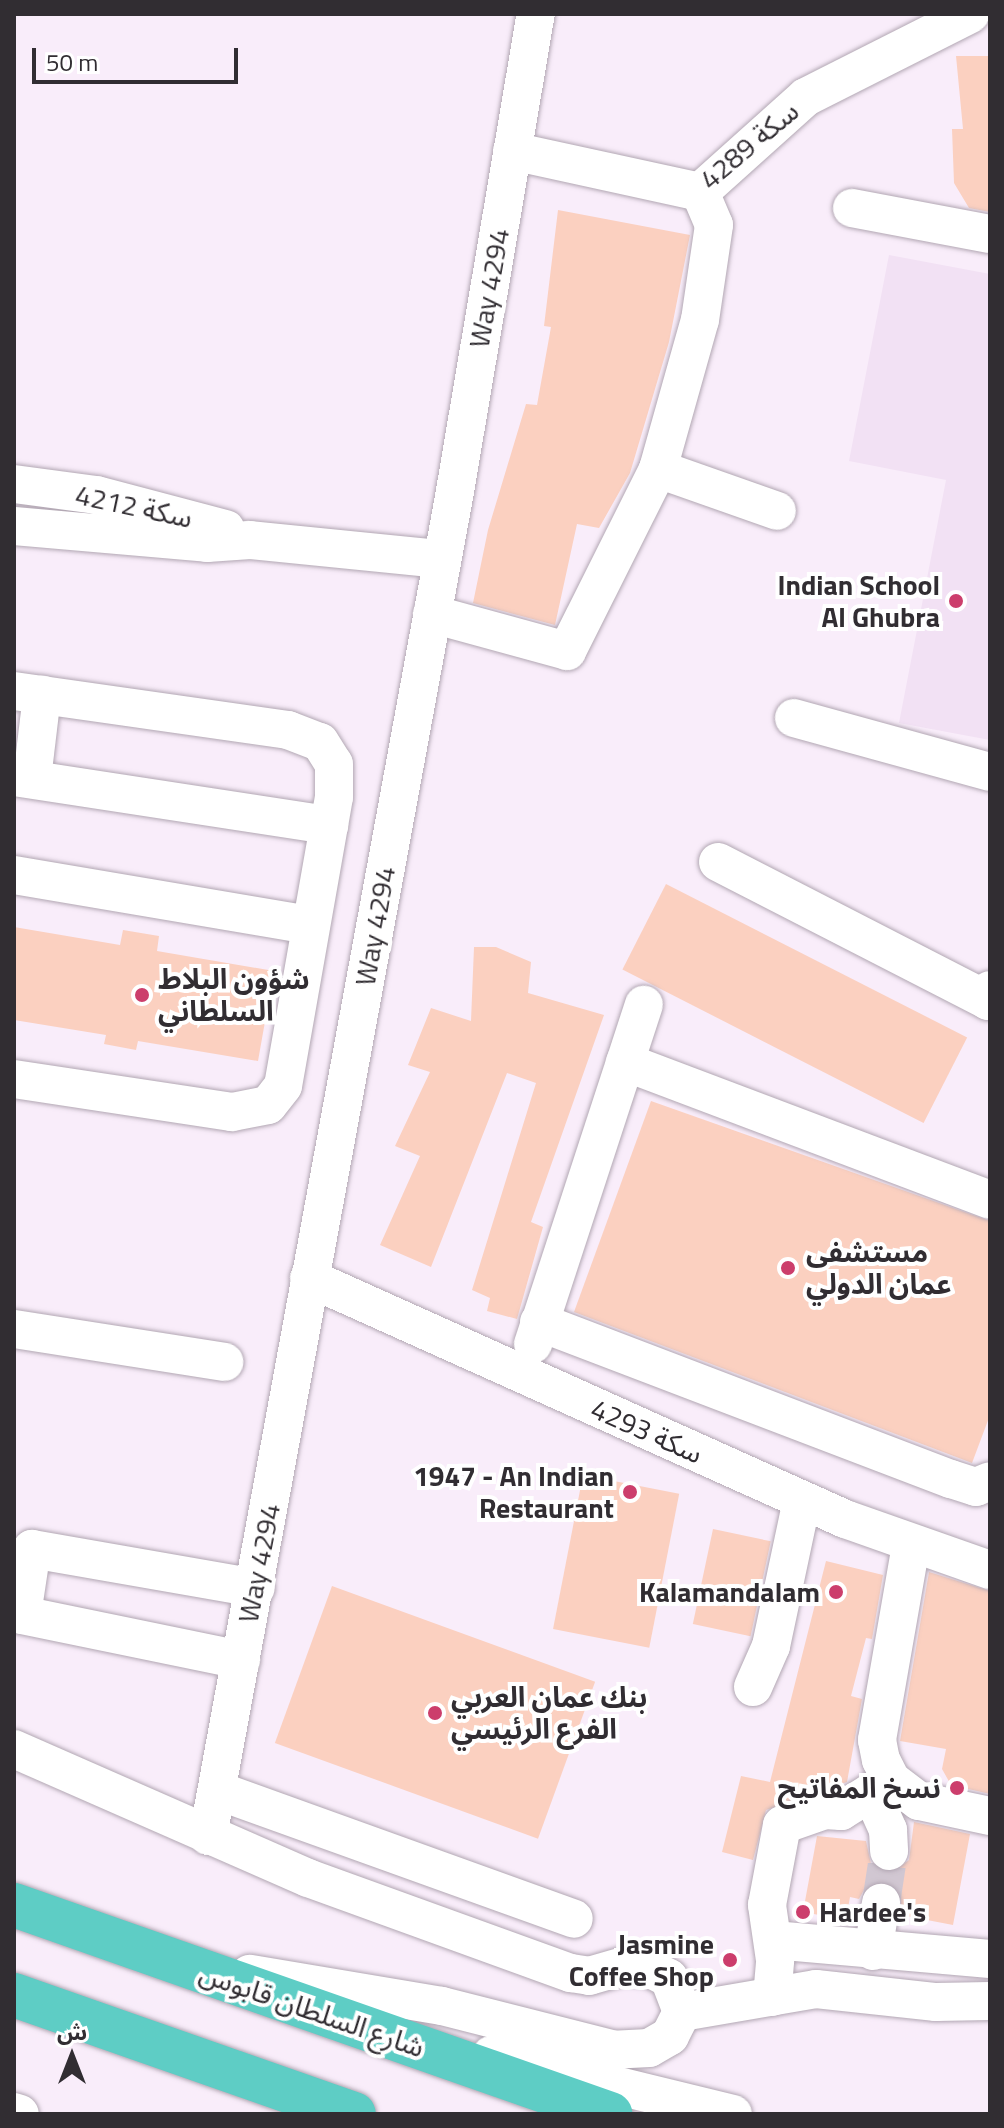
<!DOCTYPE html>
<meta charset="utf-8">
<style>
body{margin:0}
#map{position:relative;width:1004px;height:2128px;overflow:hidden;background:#f9edfa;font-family:"Titillium Web","Noto Sans Arabic",sans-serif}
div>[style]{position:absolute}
.built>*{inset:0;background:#f2e1f4}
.building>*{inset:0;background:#fbd0c0;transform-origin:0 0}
.minor-tunnel>*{height:38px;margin-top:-19px;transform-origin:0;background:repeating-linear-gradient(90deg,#d1c7d2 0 38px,transparent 0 57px)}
.roads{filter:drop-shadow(0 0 2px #b2a7b3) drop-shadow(0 0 2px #b2a7b3)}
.minor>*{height:38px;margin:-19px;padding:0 19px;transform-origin:19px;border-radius:19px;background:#fff}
.highway>*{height:44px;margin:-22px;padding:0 22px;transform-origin:22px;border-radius:22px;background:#5ecdc5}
.dots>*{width:22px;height:22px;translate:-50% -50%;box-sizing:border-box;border:4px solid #fff;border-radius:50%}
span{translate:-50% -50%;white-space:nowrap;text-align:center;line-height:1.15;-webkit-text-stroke:8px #fff;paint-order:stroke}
.street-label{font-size:28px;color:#312d32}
.poi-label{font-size:28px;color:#312d32;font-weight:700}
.right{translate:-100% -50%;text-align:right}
.left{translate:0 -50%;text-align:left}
.frame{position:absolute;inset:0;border:16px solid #312d32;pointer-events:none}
.north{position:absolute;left:32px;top:2016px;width:80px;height:80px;-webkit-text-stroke:6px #fff;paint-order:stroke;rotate:0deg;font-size:22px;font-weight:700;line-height:32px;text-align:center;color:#312d32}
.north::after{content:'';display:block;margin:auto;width:28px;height:36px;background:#312d32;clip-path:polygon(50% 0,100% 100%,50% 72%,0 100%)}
.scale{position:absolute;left:32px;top:48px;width:206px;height:36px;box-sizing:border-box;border:4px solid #312d32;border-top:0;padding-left:10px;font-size:24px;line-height:28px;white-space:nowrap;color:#312d32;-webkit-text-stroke:6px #fff;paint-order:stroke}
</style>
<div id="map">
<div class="built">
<div style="clip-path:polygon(889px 255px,990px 274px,990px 740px,899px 723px,946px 480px,849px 461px)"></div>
</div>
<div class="building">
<div style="clip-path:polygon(956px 56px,990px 56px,990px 212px,969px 208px,954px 183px,952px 129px,963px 129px)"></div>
<div style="clip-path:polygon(558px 210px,690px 235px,669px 342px,630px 473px,599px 528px,577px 524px,555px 625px,473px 603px,488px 530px,526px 404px,537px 405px,551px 327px,544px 326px)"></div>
<div style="left:666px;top:884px;width:338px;height:96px;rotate:27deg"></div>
<div style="clip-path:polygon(14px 927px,120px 945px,123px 930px,159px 936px,157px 951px,274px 971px,258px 1061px,138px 1041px,136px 1050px,104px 1044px,106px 1035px,14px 1020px)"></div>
<div style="clip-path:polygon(474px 947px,496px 947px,531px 962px,528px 993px,604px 1015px,531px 1222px,543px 1227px,517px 1319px,487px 1311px,490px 1298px,472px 1290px,536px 1083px,507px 1073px,431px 1267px,380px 1245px,420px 1156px,395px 1146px,430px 1072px,408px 1065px,431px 1008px,471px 1021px)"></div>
<div style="clip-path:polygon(651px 1101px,990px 1221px,990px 1415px,972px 1463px,574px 1312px)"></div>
<div style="left:583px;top:1475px;width:98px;height:157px;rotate:11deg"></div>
<div style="left:713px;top:1529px;width:59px;height:97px;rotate:12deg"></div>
<div style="clip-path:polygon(826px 1561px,883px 1575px,872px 1639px,866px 1638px,851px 1696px,862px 1699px,847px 1782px,766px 1810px,753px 1860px,722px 1852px,741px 1776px,770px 1782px)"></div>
<div style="clip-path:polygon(929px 1572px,990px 1591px,990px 1794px,951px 1785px,942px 1769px,946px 1749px,900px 1741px)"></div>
<div style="left:332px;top:1586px;width:280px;height:167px;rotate:20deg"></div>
<div style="clip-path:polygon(914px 1822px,970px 1834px,953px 1925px,901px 1915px,901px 1895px,884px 1881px,865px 1888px,859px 1899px,850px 1897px,846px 1920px,803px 1912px,817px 1836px,866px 1841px,871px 1864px,891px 1873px,909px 1860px)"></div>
</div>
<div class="minor-tunnel">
<div style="left:881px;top:1903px;width:53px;rotate:-81.3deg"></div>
</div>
<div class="roads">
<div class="minor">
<div style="left:512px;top:151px;width:192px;rotate:12.3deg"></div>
<div style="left:700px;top:192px;width:142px;rotate:-41.9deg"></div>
<div style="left:806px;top:97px;width:184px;rotate:-26.8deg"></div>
<div style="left:852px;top:208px;width:140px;rotate:10.7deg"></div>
<div style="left:658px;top:469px;width:155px;rotate:-74.3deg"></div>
<div style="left:700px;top:320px;width:96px;rotate:-81.6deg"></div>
<div style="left:714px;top:225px;width:36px;rotate:-113deg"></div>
<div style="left:14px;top:484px;width:83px;rotate:7.6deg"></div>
<div style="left:96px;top:495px;width:134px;rotate:14.7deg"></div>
<div style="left:14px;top:526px;width:194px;rotate:5deg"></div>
<div style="left:207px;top:543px;width:43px;rotate:-4deg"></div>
<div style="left:250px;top:540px;width:193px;rotate:5.7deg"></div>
<div style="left:432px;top:614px;width:140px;rotate:15.3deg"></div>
<div style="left:567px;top:651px;width:203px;rotate:-63.4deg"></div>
<div style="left:658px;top:469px;width:126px;rotate:19.4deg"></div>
<div style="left:14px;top:691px;width:277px;rotate:8.1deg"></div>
<div style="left:288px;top:730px;width:34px;rotate:21deg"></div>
<div style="left:320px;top:742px;width:26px;rotate:58deg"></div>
<div style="left:334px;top:764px;width:33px;rotate:90deg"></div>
<div style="left:334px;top:797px;width:293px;rotate:100deg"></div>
<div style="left:283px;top:1086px;width:24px;rotate:128deg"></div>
<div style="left:268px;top:1105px;width:37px;rotate:169deg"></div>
<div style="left:232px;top:1112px;width:220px;rotate:-171.4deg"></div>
<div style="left:794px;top:718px;width:203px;rotate:15.4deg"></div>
<div style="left:14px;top:777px;width:319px;rotate:8.7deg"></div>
<div style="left:32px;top:779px;width:85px;rotate:-83.2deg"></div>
<div style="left:718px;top:862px;width:304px;rotate:27.2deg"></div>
<div style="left:988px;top:1001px;width:11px;rotate:-80deg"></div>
<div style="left:14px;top:875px;width:301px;rotate:9.6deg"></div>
<div style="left:625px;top:1062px;width:390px;rotate:20.7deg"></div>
<div style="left:309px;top:1278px;width:588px;rotate:24.21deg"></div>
<div style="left:845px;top:1519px;width:154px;rotate:19.4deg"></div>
<div style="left:539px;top:1322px;width:441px;rotate:20.9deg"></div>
<div style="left:951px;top:1479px;width:26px;rotate:18deg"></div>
<div style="left:976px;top:1487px;width:15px;rotate:-23deg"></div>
<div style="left:14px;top:1329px;width:213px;rotate:8.9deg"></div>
<div style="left:533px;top:1344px;width:357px;rotate:-71.9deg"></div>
<div style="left:911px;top:1545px;width:198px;rotate:99.9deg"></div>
<div style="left:877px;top:1740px;width:20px;rotate:79deg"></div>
<div style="left:881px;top:1760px;width:22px;rotate:63deg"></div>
<div style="left:891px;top:1780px;width:35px;rotate:37deg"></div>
<div style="left:919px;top:1801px;width:73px;rotate:11.9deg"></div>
<div style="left:241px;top:1660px;width:224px;rotate:-168.4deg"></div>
<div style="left:22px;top:1615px;width:67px;rotate:-81.4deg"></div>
<div style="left:32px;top:1549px;width:227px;rotate:9.9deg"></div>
<div style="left:753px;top:1687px;width:45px;rotate:-66.3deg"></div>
<div style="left:771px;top:1646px;width:149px;rotate:-78deg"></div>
<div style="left:14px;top:1749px;width:321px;rotate:23.7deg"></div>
<div style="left:308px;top:1878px;width:280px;rotate:19.9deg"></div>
<div style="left:571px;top:1973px;width:18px;rotate:9deg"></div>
<div style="left:589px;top:1976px;width:36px;rotate:-16deg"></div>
<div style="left:624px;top:1966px;width:25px;rotate:5deg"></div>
<div style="left:649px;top:1968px;width:22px;rotate:27deg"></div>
<div style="left:669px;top:1978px;width:36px;rotate:69deg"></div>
<div style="left:682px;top:2012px;width:27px;rotate:117deg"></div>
<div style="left:670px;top:2036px;width:24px;rotate:150deg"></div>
<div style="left:649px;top:2048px;width:34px;rotate:177deg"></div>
<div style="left:615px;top:2050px;width:179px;rotate:-165.7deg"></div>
<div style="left:442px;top:2006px;width:195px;rotate:-170.5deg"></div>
<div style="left:219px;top:1791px;width:377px;rotate:19.8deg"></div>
<div style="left:871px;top:1792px;width:42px;rotate:65.9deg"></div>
<div style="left:888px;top:1830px;width:21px;rotate:87deg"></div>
<div style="left:208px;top:1836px;width:1367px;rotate:-79.59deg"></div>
<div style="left:455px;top:491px;width:484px;rotate:-80.4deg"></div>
<div style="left:773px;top:1940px;width:218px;rotate:5deg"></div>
<div style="left:873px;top:1951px;width:49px;rotate:-80.5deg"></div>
<div style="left:772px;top:1997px;width:37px;rotate:-85deg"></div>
<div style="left:775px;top:1960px;width:56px;rotate:-98.3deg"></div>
<div style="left:767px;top:1905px;width:81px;rotate:-79.4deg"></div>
<div style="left:782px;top:1825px;width:46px;rotate:-19.2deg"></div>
<div style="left:825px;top:1810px;width:16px;rotate:4deg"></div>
<div style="left:841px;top:1811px;width:59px;rotate:-31.8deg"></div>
<div style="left:682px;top:2012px;width:136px;rotate:-9.7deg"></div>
<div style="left:816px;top:1989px;width:121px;rotate:6.2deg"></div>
<div style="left:936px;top:2002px;width:54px;rotate:-1.1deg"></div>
<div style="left:491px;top:2055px;width:249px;rotate:13.7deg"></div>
<div style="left:14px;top:2112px;width:6px;rotate:18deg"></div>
</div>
<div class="highway">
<div style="left:14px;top:1905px;width:632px;rotate:19.32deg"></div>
<div style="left:14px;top:1995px;width:360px;rotate:19.3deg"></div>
</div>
</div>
<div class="dots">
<div style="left:956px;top:601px;background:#cc3e6c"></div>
<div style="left:142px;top:995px;background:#cc3e6c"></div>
<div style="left:788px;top:1268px;background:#cc3e6c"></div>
<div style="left:630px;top:1492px;background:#cc3e6c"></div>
<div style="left:836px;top:1592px;background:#cc3e6c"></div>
<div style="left:435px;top:1713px;background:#cc3e6c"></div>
<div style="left:957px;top:1788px;background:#cc3e6c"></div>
<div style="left:803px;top:1912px;background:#cc3e6c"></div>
<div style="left:730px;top:1960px;background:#cc3e6c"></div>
</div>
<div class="street-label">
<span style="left:749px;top:145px;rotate:-40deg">سكة 4289</span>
<span style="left:489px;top:288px;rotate:-80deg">Way 4294</span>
<span style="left:134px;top:506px;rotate:12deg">سكة 4212</span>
<span style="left:375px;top:926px;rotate:-80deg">Way 4294</span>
<span style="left:647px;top:1431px;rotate:24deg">سكة 4293</span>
<span style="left:259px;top:1563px;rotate:-79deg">Way 4294</span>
<span style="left:312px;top:2010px;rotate:19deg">شارع السلطان قابوس</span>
</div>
<div class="poi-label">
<span class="right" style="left:940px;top:601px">Indian School<br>Al Ghubra</span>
<span class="left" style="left:158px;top:995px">شؤون البلاط<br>السلطاني</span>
<span class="left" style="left:806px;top:1268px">مستشفى<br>عمان الدولي</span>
<span class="right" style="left:614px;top:1492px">1947 - An Indian<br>Restaurant</span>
<span class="right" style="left:820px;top:1592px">Kalamandalam</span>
<span class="left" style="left:451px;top:1713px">بنك عمان العربي<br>الفرع الرئيسي</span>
<span class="right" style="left:941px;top:1788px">نسخ المفاتيح</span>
<span class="left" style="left:819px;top:1912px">Hardee's</span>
<span class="right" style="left:714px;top:1960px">Jasmine<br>Coffee Shop</span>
</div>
<div class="frame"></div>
<div class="north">ش</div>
<div class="scale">50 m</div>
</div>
